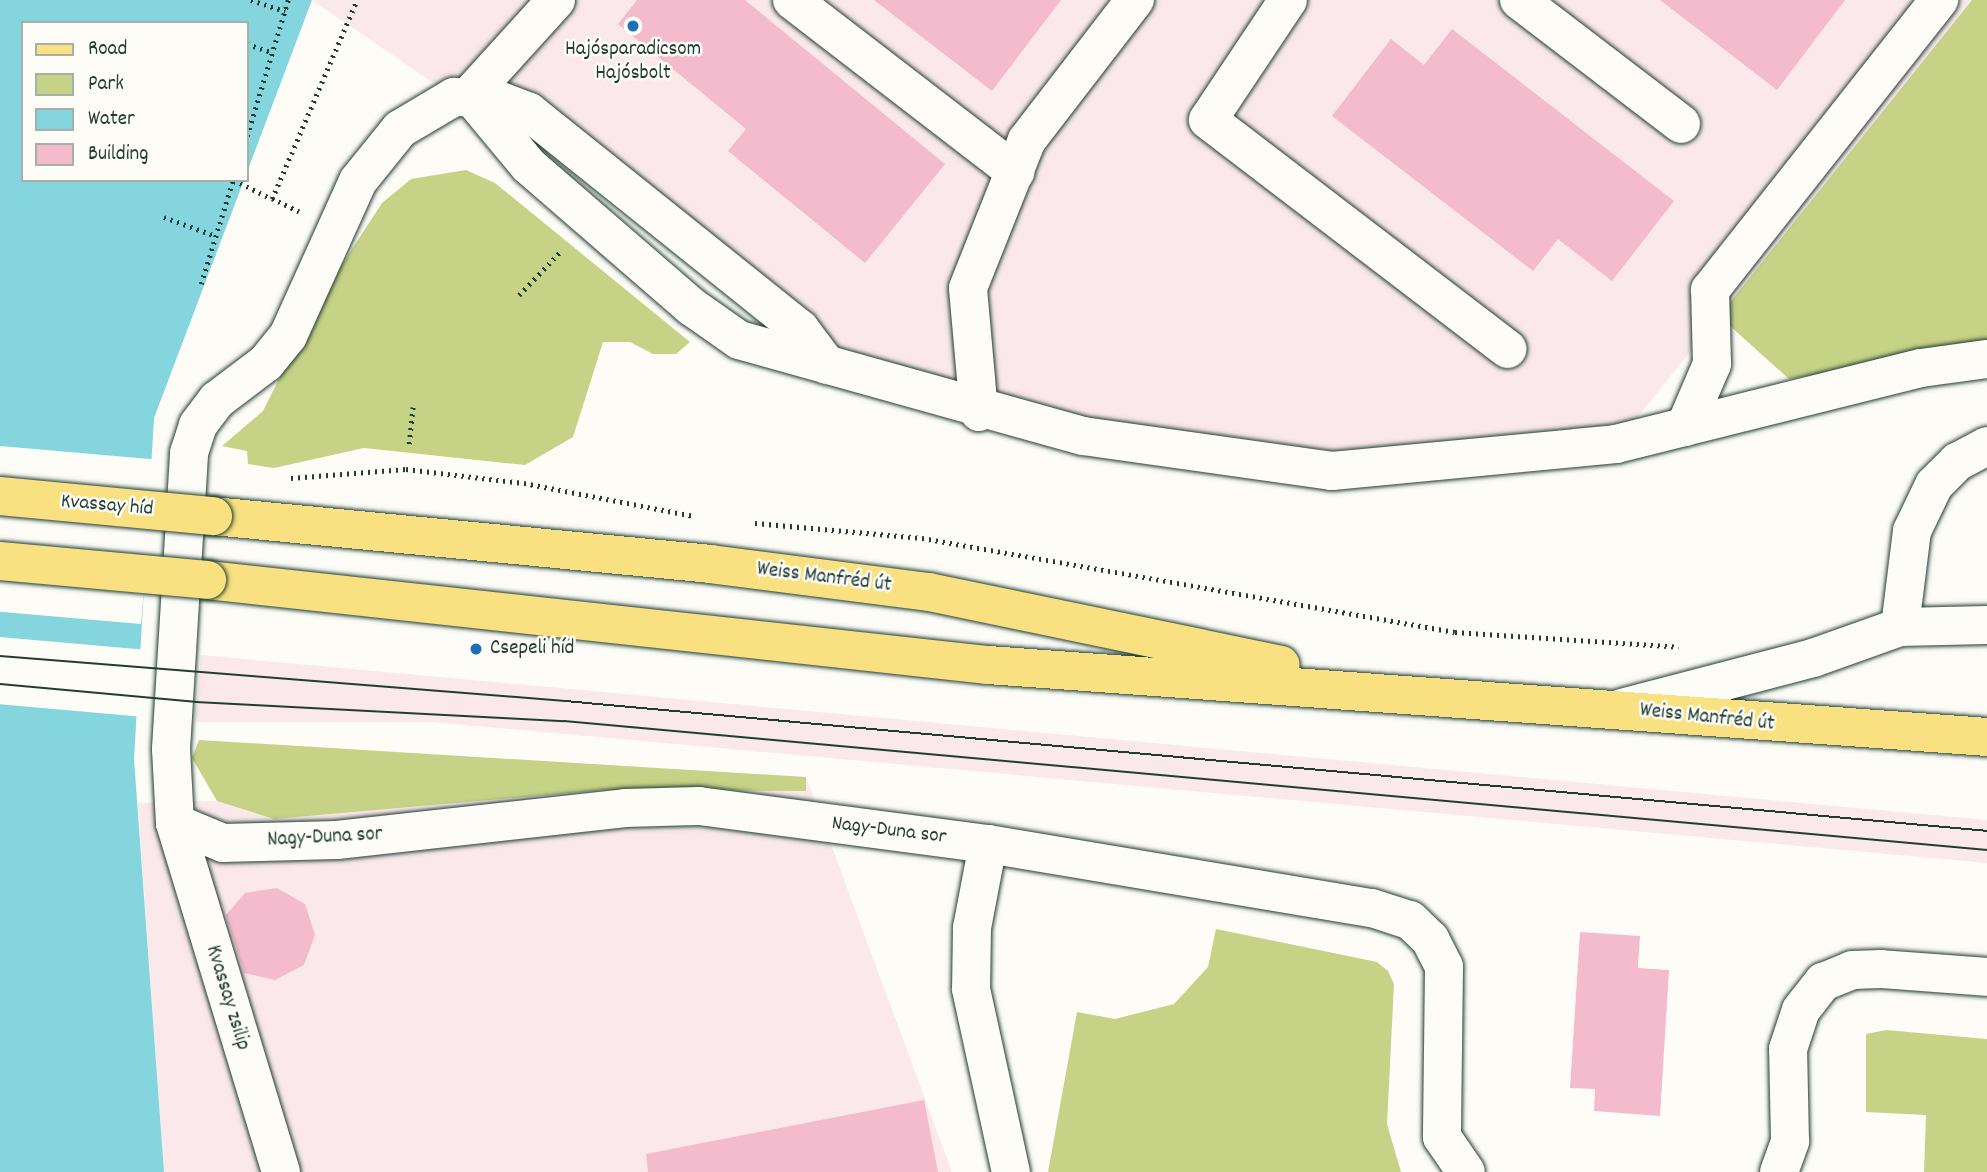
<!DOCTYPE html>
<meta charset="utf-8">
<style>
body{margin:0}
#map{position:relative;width:1987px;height:1172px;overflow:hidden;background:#fdfcf7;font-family:Dekko,sans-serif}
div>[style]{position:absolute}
.built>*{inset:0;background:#fae8eb}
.green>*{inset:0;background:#c6d286}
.water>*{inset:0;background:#85d5de}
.pier>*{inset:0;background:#fdfcf7;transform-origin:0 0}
.building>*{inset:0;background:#f4bbce}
.path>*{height:4.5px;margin-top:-2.25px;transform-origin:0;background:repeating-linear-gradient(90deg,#1f3d34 0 2px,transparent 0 7px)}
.roads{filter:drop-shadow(0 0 2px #1f3d34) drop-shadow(0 0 2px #1f3d34)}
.minor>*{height:38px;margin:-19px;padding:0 19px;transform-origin:19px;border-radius:19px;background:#fdfcf7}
.major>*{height:38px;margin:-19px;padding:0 19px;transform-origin:19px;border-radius:19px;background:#f9e181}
.tram>*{height:2px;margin:-1px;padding:0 1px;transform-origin:1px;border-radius:1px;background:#1f3d34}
.bridges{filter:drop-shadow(0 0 2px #1f3d34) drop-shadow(0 0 2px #1f3d34)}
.major-bridge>*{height:38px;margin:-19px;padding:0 19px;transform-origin:19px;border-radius:19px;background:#f9e181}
.dots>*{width:19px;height:19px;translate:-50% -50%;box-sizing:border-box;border:4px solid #fdfcf7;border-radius:50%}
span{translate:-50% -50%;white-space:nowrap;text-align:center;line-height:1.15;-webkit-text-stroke:5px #fdfcf7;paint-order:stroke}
.poi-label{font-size:21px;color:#1f3d34}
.left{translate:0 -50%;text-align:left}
.street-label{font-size:21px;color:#1f3d34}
.legend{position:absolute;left:21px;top:21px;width:228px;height:161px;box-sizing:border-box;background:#fdfcf7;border:2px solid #a4b0a9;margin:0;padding:9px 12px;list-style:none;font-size:21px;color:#1f3d34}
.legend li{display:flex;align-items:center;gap:14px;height:35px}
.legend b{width:35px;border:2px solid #a4b0a9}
</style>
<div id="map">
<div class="built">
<div style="clip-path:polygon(312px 0,1972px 0,1616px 444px,1332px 471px,827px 365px,529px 112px,454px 97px)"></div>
<div style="clip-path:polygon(201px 655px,1987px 820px,1987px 863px,433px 722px,195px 722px)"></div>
<div style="clip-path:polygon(806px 777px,952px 1172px,164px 1172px,138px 803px,217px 801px,274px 819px,604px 790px,806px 791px)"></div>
</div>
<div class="green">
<div style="clip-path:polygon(1972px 0,1987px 0,1987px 346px,1789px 379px,1719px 316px)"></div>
<div style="clip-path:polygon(466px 170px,495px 183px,690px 342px,676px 354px,653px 354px,630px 342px,603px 342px,573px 437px,525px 465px,364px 448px,274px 468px,248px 464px,247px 451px,222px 446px,263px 411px,317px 303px,382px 203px,411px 179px)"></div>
<div style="clip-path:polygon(199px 740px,806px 777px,806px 791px,604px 790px,274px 819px,217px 801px,192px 758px)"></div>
<div style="clip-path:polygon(1216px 929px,1377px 962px,1388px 971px,1394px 984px,1387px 1124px,1401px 1172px,1048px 1172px,1077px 1012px,1115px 1019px,1174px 1004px,1208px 967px)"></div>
<div style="clip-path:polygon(1886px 1030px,1987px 1039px,1987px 1172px,1924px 1172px,1926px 1115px,1866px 1112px,1866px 1034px)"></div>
</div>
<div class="water">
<div style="clip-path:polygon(0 0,312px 0,247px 172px,247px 23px,23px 23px,23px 180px,244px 180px,154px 418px,134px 759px,164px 1172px,0 1172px)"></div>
</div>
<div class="pier">
<div style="left:0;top:446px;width:156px;height:165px;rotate:5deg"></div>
<div style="left:0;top:637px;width:145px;height:67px;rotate:5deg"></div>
</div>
<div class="building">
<div style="clip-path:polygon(637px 0,745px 0,945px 164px,865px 263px,728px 151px,746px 129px,618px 24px)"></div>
<div style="clip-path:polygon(874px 0,1061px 0,992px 91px)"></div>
<div style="clip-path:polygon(1660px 0,1845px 0,1777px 90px)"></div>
<div style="clip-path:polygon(1452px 29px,1674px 201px,1612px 281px,1558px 239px,1533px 271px,1332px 116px,1391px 39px,1424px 65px)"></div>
<div style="clip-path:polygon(277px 888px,305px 904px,315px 935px,304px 965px,275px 980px,244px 973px,226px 915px,245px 893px)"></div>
<div style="clip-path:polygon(1580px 932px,1640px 936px,1638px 968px,1669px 970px,1660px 1116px,1594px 1111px,1595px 1089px,1570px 1088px)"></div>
<div style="clip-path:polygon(924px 1100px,938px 1172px,648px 1172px,646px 1154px)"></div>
</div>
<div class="path">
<div style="left:251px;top:0;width:36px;rotate:18deg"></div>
<div style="left:247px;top:44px;width:26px;rotate:18deg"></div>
<div style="left:247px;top:136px;width:142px;rotate:-73.2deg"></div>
<div style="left:234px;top:180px;width:42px;rotate:26.6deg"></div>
<div style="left:299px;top:212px;width:30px;rotate:-154deg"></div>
<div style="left:272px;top:199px;width:216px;rotate:-66.9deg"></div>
<div style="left:164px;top:217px;width:55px;rotate:20.1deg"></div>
<div style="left:201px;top:284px;width:109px;rotate:-72.9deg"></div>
<div style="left:519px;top:295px;width:62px;rotate:-46.3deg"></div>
<div style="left:409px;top:444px;width:37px;rotate:-84deg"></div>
<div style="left:291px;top:478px;width:115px;rotate:-4.5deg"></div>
<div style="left:406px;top:469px;width:119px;rotate:6.8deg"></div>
<div style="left:524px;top:483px;width:173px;rotate:11deg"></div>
<div style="left:755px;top:523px;width:168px;rotate:5.1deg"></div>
<div style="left:922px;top:538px;width:541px;rotate:10deg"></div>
<div style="left:1455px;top:632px;width:224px;rotate:3.8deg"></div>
</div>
<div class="roads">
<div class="minor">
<div style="left:792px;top:0;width:282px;rotate:37.6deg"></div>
<div style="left:1288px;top:0;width:144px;rotate:123.7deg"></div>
<div style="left:1208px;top:120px;width:377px;rotate:37.4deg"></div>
<div style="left:1519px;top:0;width:204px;rotate:37.4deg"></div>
<div style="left:470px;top:95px;width:92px;rotate:50.3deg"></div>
<div style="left:529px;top:166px;width:216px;rotate:40.9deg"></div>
<div style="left:692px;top:307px;width:57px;rotate:35.1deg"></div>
<div style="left:739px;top:340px;width:357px;rotate:15.6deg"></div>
<div style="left:1083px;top:436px;width:251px;rotate:8deg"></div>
<div style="left:1332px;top:471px;width:285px;rotate:-5.4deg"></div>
<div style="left:1616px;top:444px;width:314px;rotate:-14deg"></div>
<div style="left:1921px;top:368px;width:67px;rotate:-7.8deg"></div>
<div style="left:470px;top:95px;width:128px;rotate:-47.8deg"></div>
<div style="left:979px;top:412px;width:124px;rotate:-95.1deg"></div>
<div style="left:968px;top:288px;width:159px;rotate:-68.3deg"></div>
<div style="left:1027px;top:140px;width:177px;rotate:-52.4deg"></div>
<div style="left:1685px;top:427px;width:69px;rotate:-66.8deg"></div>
<div style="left:1712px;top:364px;width:74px;rotate:-91.5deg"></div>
<div style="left:1710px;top:290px;width:370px;rotate:-51.7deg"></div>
<div style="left:1900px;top:627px;width:97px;rotate:-82.9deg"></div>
<div style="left:1912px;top:531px;width:51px;rotate:-64.4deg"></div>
<div style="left:1934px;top:485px;width:33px;rotate:-45deg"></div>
<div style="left:1957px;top:462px;width:34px;rotate:-28deg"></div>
<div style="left:1622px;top:708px;width:197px;rotate:-14.7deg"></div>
<div style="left:1813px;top:658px;width:92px;rotate:-19.6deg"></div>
<div style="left:1900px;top:627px;width:87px;rotate:-1.3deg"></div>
<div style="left:175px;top:823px;width:52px;rotate:22.6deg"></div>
<div style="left:223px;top:843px;width:114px;rotate:-1.5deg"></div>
<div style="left:337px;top:840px;width:290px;rotate:-6.3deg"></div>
<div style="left:625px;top:808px;width:74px;rotate:-1.5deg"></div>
<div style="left:699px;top:806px;width:291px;rotate:7.5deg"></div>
<div style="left:988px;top:844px;width:389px;rotate:9.5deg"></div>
<div style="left:1372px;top:908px;width:40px;rotate:18deg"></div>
<div style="left:1410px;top:920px;width:28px;rotate:44deg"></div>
<div style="left:1430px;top:939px;width:31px;rotate:63deg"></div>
<div style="left:1444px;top:967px;width:170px;rotate:90.7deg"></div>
<div style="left:1442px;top:1137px;width:42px;rotate:55.6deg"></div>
<div style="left:988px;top:844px;width:86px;rotate:100.8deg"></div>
<div style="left:972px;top:928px;width:61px;rotate:90.9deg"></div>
<div style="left:971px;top:989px;width:187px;rotate:77.7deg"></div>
<div style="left:281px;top:1172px;width:365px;rotate:-106.9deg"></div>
<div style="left:175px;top:823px;width:74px;rotate:-93.1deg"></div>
<div style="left:171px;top:749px;width:297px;rotate:-86.5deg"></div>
<div style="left:189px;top:453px;width:29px;rotate:-72deg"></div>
<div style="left:198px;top:425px;width:31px;rotate:-53deg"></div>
<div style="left:217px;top:400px;width:61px;rotate:-37.1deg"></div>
<div style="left:266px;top:363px;width:35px;rotate:-51deg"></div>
<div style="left:288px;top:336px;width:170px;rotate:-65.7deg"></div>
<div style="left:358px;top:181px;width:67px;rotate:-51.1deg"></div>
<div style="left:400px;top:129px;width:63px;rotate:-30.7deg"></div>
<div style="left:454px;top:97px;width:39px;rotate:1deg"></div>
<div style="left:493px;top:98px;width:39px;rotate:21deg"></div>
<div style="left:529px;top:112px;width:347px;rotate:38.7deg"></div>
<div style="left:800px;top:329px;width:45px;rotate:53.1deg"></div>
<div style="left:1779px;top:1172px;width:33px;rotate:-70deg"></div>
<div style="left:1790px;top:1141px;width:92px;rotate:-91.2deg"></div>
<div style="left:1788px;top:1049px;width:41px;rotate:-71.6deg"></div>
<div style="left:1801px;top:1010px;width:36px;rotate:-52deg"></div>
<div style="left:1823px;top:982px;width:31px;rotate:-22deg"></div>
<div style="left:1852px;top:970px;width:29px;rotate:-2deg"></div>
<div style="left:1881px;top:969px;width:106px;rotate:4.3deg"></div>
</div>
<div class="major">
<div style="left:213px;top:516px;width:499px;rotate:5.5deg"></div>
<div style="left:710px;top:564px;width:221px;rotate:7.3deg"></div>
<div style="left:929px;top:592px;width:359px;rotate:11.7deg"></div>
<div style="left:207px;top:580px;width:786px;rotate:6.21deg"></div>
<div style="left:988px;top:665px;width:1002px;rotate:4.12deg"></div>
</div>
</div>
<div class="tram">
<div style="left:0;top:656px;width:567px;rotate:4.55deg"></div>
<div style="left:565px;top:701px;width:1428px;rotate:5.22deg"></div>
<div style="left:0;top:684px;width:198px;rotate:5.2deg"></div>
<div style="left:197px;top:702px;width:367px;rotate:3deg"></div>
<div style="left:564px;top:721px;width:1429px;rotate:5.18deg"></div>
</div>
<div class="bridges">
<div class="major-bridge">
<div style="left:0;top:496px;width:214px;rotate:5.4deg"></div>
<div style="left:0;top:561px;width:208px;rotate:5.2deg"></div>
</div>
</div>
<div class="dots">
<div style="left:633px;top:26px;background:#1f6fb2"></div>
<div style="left:476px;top:649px;background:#1f6fb2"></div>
</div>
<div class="poi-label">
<span style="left:633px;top:62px">Hajósparadicsom<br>Hajósbolt</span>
<span class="left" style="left:490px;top:649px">Csepeli híd</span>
</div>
<div class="street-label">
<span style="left:107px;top:506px;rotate:5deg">Kvassay híd</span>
<span style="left:824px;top:578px;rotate:7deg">Weiss Manfréd út</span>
<span style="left:1707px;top:718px;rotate:6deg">Weiss Manfréd út</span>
<span style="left:889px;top:831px;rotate:7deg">Nagy-Duna sor</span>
<span style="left:325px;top:838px;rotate:-3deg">Nagy-Duna sor</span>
<span style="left:227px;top:998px;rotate:73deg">Kvassay zsilip</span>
</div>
<ul class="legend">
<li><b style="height:9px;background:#f9e181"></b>Road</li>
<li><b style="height:19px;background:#c6d286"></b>Park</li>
<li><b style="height:19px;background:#85d5de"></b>Water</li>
<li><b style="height:19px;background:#f4bbce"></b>Building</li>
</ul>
</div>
